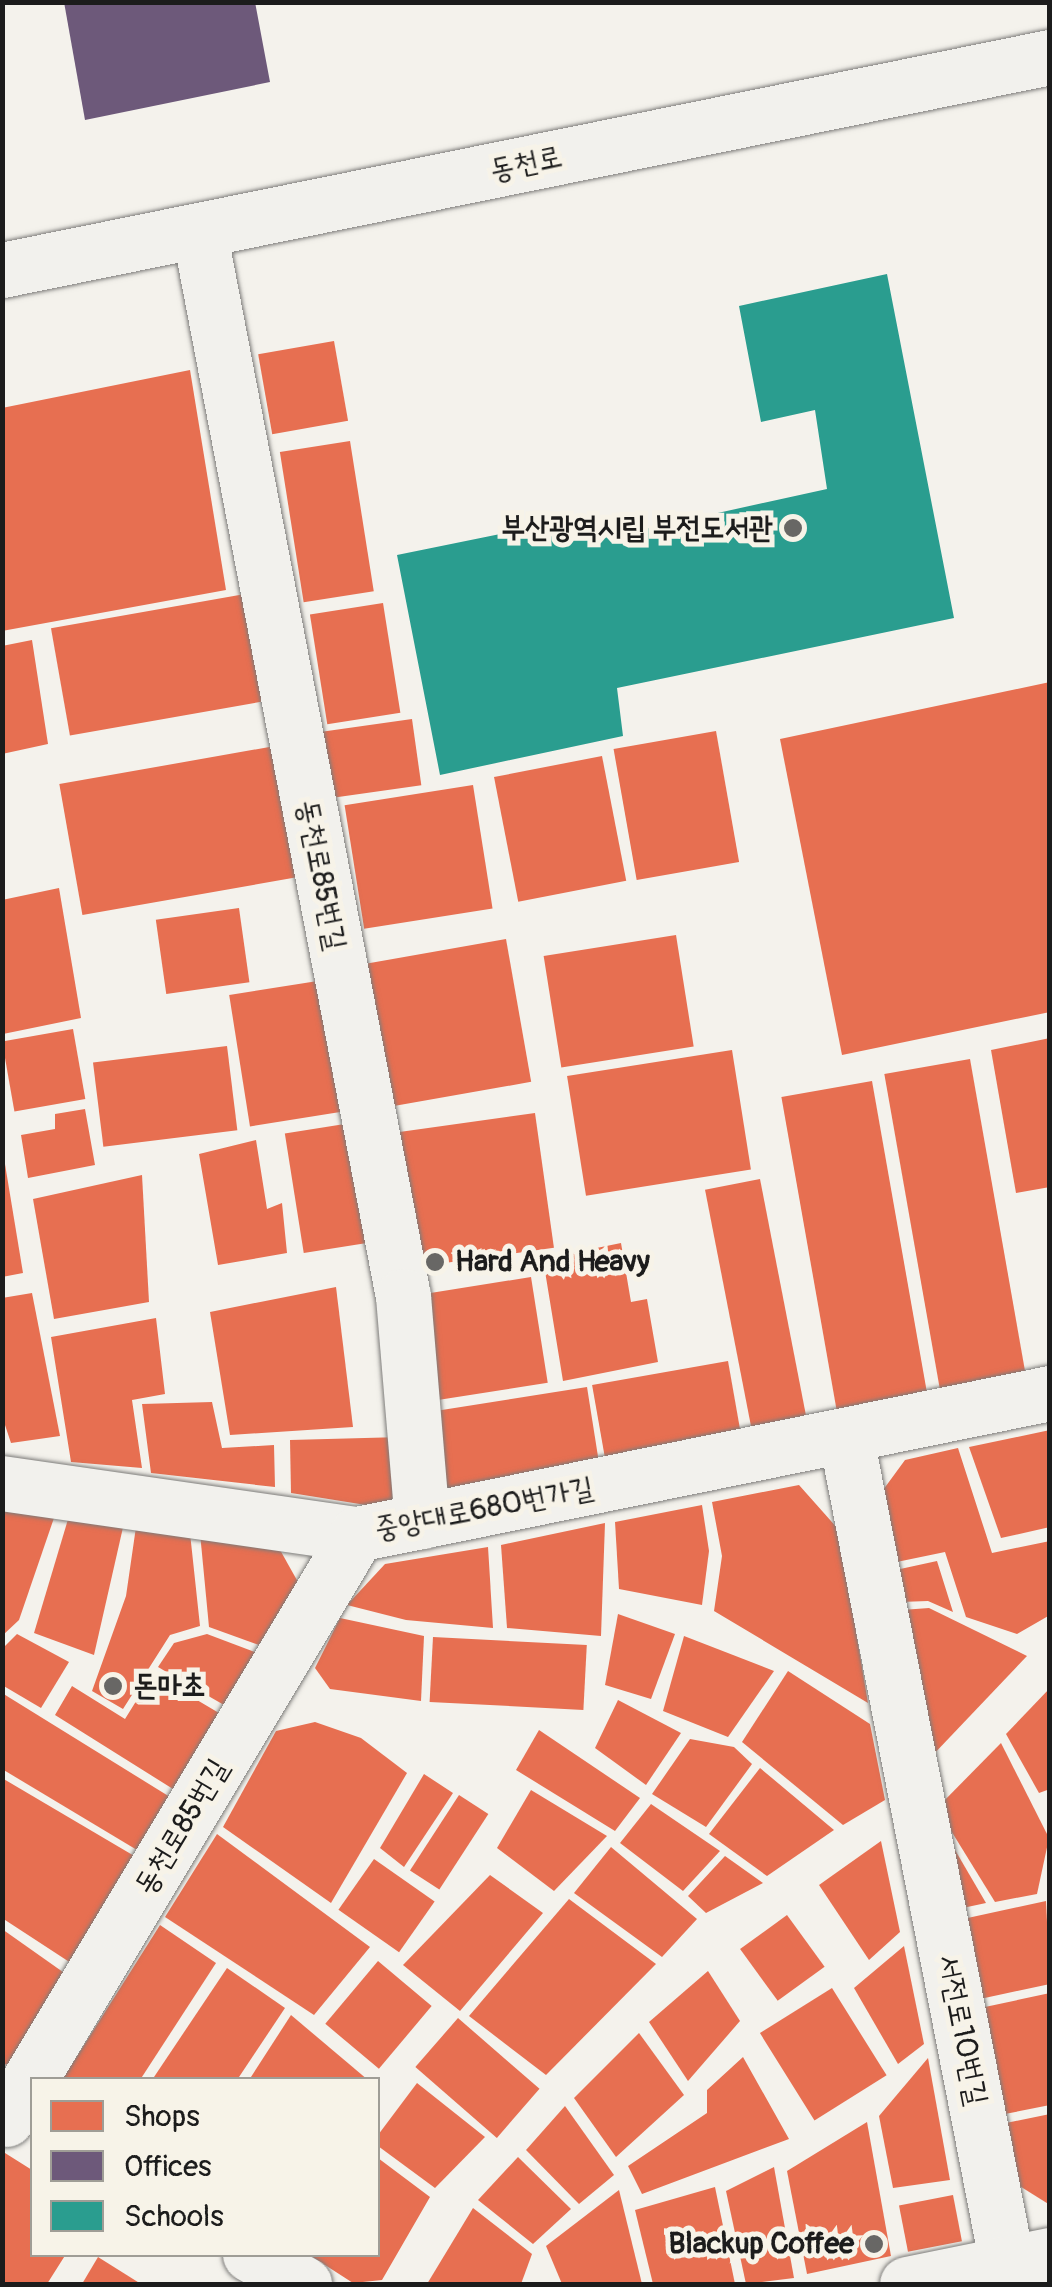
<!DOCTYPE html>
<meta charset="utf-8">
<style>
body{margin:0}
#map{position:relative;width:1052px;height:2287px;overflow:hidden;background:#f4f2ec;font-family:Pangolin,"Poor Story",sans-serif}
div>[style]{position:absolute}
.shops>*{inset:0;background:#e76f51;transform-origin:0 0}
.offices>*{inset:0;background:#6d597a}
.schools>*{inset:0;background:#2a9d8f}
.roads{filter:drop-shadow(0 0 2px #7d7c7a) drop-shadow(0 0 2px #7d7c7a)}
.street>*{height:55px;margin:-27.5px;padding:0 27.5px;transform-origin:27.5px;border-radius:27.5px;background:#f2f1ed}
.secondary>*{height:55px;margin:-27.5px;padding:0 27.5px;transform-origin:27.5px;border-radius:27.5px;background:#f2f1ed}
.dots>*{width:28px;height:28px;translate:-50% -50%;box-sizing:border-box;border:5px solid #f7f3e8;border-radius:50%}
span{translate:-50% -50%;white-space:nowrap;text-align:center;line-height:1.15;-webkit-text-stroke:10px #f7f3e8;paint-order:stroke}
.street-label{font-size:30px;color:#1c1c1c}
.poi-label{font-size:30px;color:#1c1c1c;font-weight:700}
.right{translate:-100% -50%;text-align:right}
.left{translate:0 -50%;text-align:left}
.frame{position:absolute;inset:0;border:5px solid #1c1c1c;pointer-events:none}
.legend{position:absolute;left:30px;top:2077px;width:350px;height:180px;box-sizing:border-box;background:#f7f3e8;border:2px solid #9f9d96;margin:0;padding:12px 18px;list-style:none;font-size:30px;color:#1c1c1c}
.legend li{display:flex;align-items:center;gap:20px;height:50px}
.legend b{width:50px;border:2px solid #9f9d96}
</style>
<div id="map">
<div class="shops">
<div style="left:334px;top:341px;width:81px;height:77px;rotate:80deg"></div>
<div style="clip-path:polygon(190px 370px,226px 590px,2px 631px,2px 408px)"></div>
<div style="left:350px;top:441px;width:152px;height:71px;rotate:81deg"></div>
<div style="left:245px;top:594px;width:109px;height:197px;rotate:80deg"></div>
<div style="left:383px;top:603px;width:111px;height:74px;rotate:81deg"></div>
<div style="clip-path:polygon(32px 640px,48px 744px,2px 754px,2px 646px)"></div>
<div style="clip-path:polygon(1050px 682px,1050px 1012px,842px 1055px,780px 739px)"></div>
<div style="left:412px;top:719px;width:67px;height:91px;rotate:82deg"></div>
<div style="left:716px;top:731px;width:133px;height:104px;rotate:80deg"></div>
<div style="left:275px;top:746px;width:133px;height:219px;rotate:80deg"></div>
<div style="left:602px;top:756px;width:127px;height:110px;rotate:79deg"></div>
<div style="left:473px;top:785px;width:125px;height:130px;rotate:81deg"></div>
<div style="clip-path:polygon(59px 888px,81px 1018px,3px 1034px,2px 900px)"></div>
<div style="left:239px;top:908px;width:75px;height:84px;rotate:82deg"></div>
<div style="left:676px;top:935px;width:113px;height:134px;rotate:81deg"></div>
<div style="left:506px;top:939px;width:145px;height:148px;rotate:80deg"></div>
<div style="left:324px;top:980px;width:133px;height:96px;rotate:81deg"></div>
<div style="left:73px;top:1029px;width:71px;height:72px;rotate:80deg"></div>
<div style="clip-path:polygon(1050px 1038px,1050px 1187px,1016px 1193px,991px 1050px)"></div>
<div style="left:227px;top:1046px;width:85px;height:135px;rotate:83deg"></div>
<div style="left:732px;top:1050px;width:121px;height:167px;rotate:81deg"></div>
<div style="left:970px;top:1059px;width:325px;height:87px;rotate:80deg"></div>
<div style="left:872px;top:1081px;width:321px;height:92px;rotate:80deg"></div>
<div style="clip-path:polygon(85px 1109px,95px 1165px,28px 1178px,21px 1135px,55px 1129px,55px 1114px)"></div>
<div style="left:535px;top:1113px;width:136px;height:153px;rotate:82deg"></div>
<div style="left:351px;top:1123px;width:121px;height:67px;rotate:81deg"></div>
<div style="clip-path:polygon(256px 1140px,267px 1209px,282px 1203px,287px 1253px,218px 1265px,199px 1154px)"></div>
<div style="clip-path:polygon(2px 1146px,23px 1273px,2px 1277px)"></div>
<div style="clip-path:polygon(142px 1175px,149px 1302px,54px 1319px,33px 1199px)"></div>
<div style="left:760px;top:1179px;width:252px;height:56px;rotate:79deg"></div>
<div style="clip-path:polygon(621px 1243px,631px 1302px,647px 1299px,658px 1362px,563px 1381px,543px 1259px)"></div>
<div style="left:531px;top:1277px;width:107px;height:116px;rotate:81deg"></div>
<div style="clip-path:polygon(336px 1287px,353px 1427px,230px 1435px,210px 1312px)"></div>
<div style="clip-path:polygon(32px 1293px,60px 1436px,11px 1443px,2px 1416px,2px 1298px)"></div>
<div style="clip-path:polygon(156px 1318px,165px 1394px,132px 1400px,142px 1468px,71px 1462px,51px 1337px)"></div>
<div style="left:728px;top:1361px;width:80px;height:138px;rotate:80deg"></div>
<div style="left:587px;top:1387px;width:84px;height:163px;rotate:81deg"></div>
<div style="clip-path:polygon(212px 1402px,222px 1448px,274px 1445px,275px 1487px,151px 1473px,142px 1404px)"></div>
<div style="clip-path:polygon(1050px 1430px,1050px 1527px,1001px 1538px,969px 1447px)"></div>
<div style="clip-path:polygon(402px 1437px,397px 1510px,291px 1493px,290px 1440px)"></div>
<div style="clip-path:polygon(958px 1448px,992px 1553px,1050px 1541px,1050px 1615px,1017px 1634px,966px 1617px,945px 1552px,887px 1564px,875px 1501px,905px 1460px)"></div>
<div style="clip-path:polygon(799px 1485px,839px 1530px,868px 1703px,714px 1611px,722px 1556px,712px 1502px)"></div>
<div style="clip-path:polygon(2px 1505px,55px 1515px,19px 1620px,2px 1636px)"></div>
<div style="clip-path:polygon(702px 1505px,709px 1551px,702px 1605px,619px 1589px,615px 1522px)"></div>
<div style="clip-path:polygon(69px 1516px,124px 1523px,94px 1655px,34px 1633px)"></div>
<div style="clip-path:polygon(605px 1523px,601px 1636px,507px 1628px,501px 1545px)"></div>
<div style="clip-path:polygon(136px 1527px,190px 1533px,200px 1626px,170px 1635px,123px 1709px,92px 1691px,126px 1596px)"></div>
<div style="clip-path:polygon(200px 1533px,275px 1541px,298px 1582px,259px 1645px,209px 1627px)"></div>
<div style="clip-path:polygon(488px 1547px,493px 1628px,406px 1620px,347px 1605px,385px 1564px)"></div>
<div style="clip-path:polygon(937px 1561px,953px 1612px,928px 1601px,900px 1602px,891px 1571px)"></div>
<div style="clip-path:polygon(929px 1608px,1027px 1656px,931px 1757px,902px 1610px)"></div>
<div style="clip-path:polygon(618px 1614px,675px 1634px,651px 1699px,605px 1685px)"></div>
<div style="clip-path:polygon(340px 1618px,424px 1636px,421px 1701px,330px 1689px,315px 1668px)"></div>
<div style="clip-path:polygon(17px 1634px,69px 1662px,41px 1708px,2px 1685px,2px 1649px)"></div>
<div style="clip-path:polygon(207px 1634px,257px 1653px,224px 1705px,158px 1667px,174px 1643px)"></div>
<div style="clip-path:polygon(684px 1636px,774px 1671px,728px 1737px,663px 1711px)"></div>
<div style="left:433px;top:1637px;width:154px;height:65px;rotate:3deg"></div>
<div style="clip-path:polygon(788px 1671px,870px 1724px,885px 1800px,843px 1825px,742px 1742px)"></div>
<div style="clip-path:polygon(153px 1674px,219px 1713px,173px 1789px,55px 1715px,72px 1686px,125px 1719px)"></div>
<div style="clip-path:polygon(1050px 1688px,1050px 1789px,1039px 1793px,1006px 1734px)"></div>
<div style="clip-path:polygon(2px 1693px,170px 1797px,137px 1850px,2px 1769px)"></div>
<div style="clip-path:polygon(618px 1700px,681px 1733px,646px 1785px,595px 1748px)"></div>
<div style="clip-path:polygon(315px 1722px,361px 1738px,407px 1773px,331px 1903px,223px 1827px,276px 1731px)"></div>
<div style="clip-path:polygon(539px 1730px,640px 1798px,615px 1831px,516px 1770px)"></div>
<div style="clip-path:polygon(690px 1739px,734px 1747px,752px 1764px,706px 1827px,652px 1794px)"></div>
<div style="clip-path:polygon(1001px 1743px,1049px 1838px,1037px 1894px,995px 1902px,937px 1808px)"></div>
<div style="clip-path:polygon(760px 1768px,834px 1830px,767px 1876px,709px 1834px)"></div>
<div style="clip-path:polygon(424px 1774px,453px 1793px,404px 1867px,380px 1848px)"></div>
<div style="clip-path:polygon(2px 1778px,136px 1857px,74px 1965px,2px 1918px)"></div>
<div style="clip-path:polygon(531px 1790px,607px 1836px,554px 1891px,497px 1848px)"></div>
<div style="left:459px;top:1795px;width:35px;height:90px;rotate:33deg"></div>
<div style="clip-path:polygon(651px 1804px,720px 1851px,683px 1891px,620px 1843px)"></div>
<div style="clip-path:polygon(941px 1826px,986px 1903px,958px 1909px)"></div>
<div style="clip-path:polygon(217px 1834px,370px 1947px,314px 2015px,165px 1917px)"></div>
<div style="clip-path:polygon(881px 1841px,900px 1932px,869px 1960px,819px 1885px)"></div>
<div style="clip-path:polygon(611px 1847px,697px 1919px,662px 1957px,574px 1893px)"></div>
<div style="clip-path:polygon(725px 1856px,763px 1883px,706px 1913px,688px 1896px)"></div>
<div style="left:374px;top:1859px;width:74px;height:62px;rotate:35deg"></div>
<div style="clip-path:polygon(490px 1875px,543px 1913px,460px 2011px,403px 1965px)"></div>
<div style="clip-path:polygon(569px 1899px,656px 1964px,546px 2075px,469px 2016px)"></div>
<div style="clip-path:polygon(1046px 1901px,1050px 1984px,980px 1999px,963px 1919px)"></div>
<div style="left:787px;top:1915px;width:64px;height:58px;rotate:54deg"></div>
<div style="clip-path:polygon(160px 1925px,216px 1963px,140px 2080px,62px 2080px)"></div>
<div style="clip-path:polygon(2px 1929px,70px 1977px,15px 2063px,2px 2065px)"></div>
<div style="clip-path:polygon(904px 1946px,924px 2044px,898px 2064px,854px 1988px)"></div>
<div style="left:378px;top:1961px;width:70px;height:82px;rotate:40deg"></div>
<div style="clip-path:polygon(227px 1968px,285px 2008px,237px 2080px,152px 2080px)"></div>
<div style="clip-path:polygon(708px 1971px,740px 2021px,688px 2081px,649px 2022px)"></div>
<div style="left:832px;top:1988px;width:103px;height:85px;rotate:58deg"></div>
<div style="clip-path:polygon(1050px 1993px,1050px 2105px,1005px 2114px,985px 2007px)"></div>
<div style="clip-path:polygon(291px 2015px,368px 2080px,249px 2080px)"></div>
<div style="left:458px;top:2018px;width:108px;height:65px;rotate:41deg"></div>
<div style="clip-path:polygon(639px 2033px,684px 2095px,616px 2157px,574px 2098px)"></div>
<div style="clip-path:polygon(743px 2057px,789px 2139px,642px 2194px,628px 2166px,707px 2113px,707px 2090px)"></div>
<div style="clip-path:polygon(928px 2058px,950px 2180px,893px 2188px,879px 2116px)"></div>
<div style="clip-path:polygon(417px 2083px,485px 2137px,435px 2188px,378px 2146px,378px 2135px)"></div>
<div style="clip-path:polygon(565px 2106px,614px 2175px,579px 2204px,526px 2150px)"></div>
<div style="clip-path:polygon(1050px 2114px,1050px 2205px,1018px 2185px,1006px 2123px)"></div>
<div style="clip-path:polygon(867px 2122px,891px 2256px,807px 2274px,787px 2171px)"></div>
<div style="clip-path:polygon(5px 2153px,32px 2170px,32px 2254px,66px 2254px,47px 2284px,2px 2284px)"></div>
<div style="clip-path:polygon(518px 2157px,571px 2209px,533px 2244px,478px 2200px)"></div>
<div style="clip-path:polygon(378px 2158px,430px 2197px,382px 2280px,353px 2283px,308px 2254px,378px 2254px)"></div>
<div style="clip-path:polygon(774px 2167px,794px 2278px,746px 2284px,726px 2191px)"></div>
<div style="clip-path:polygon(715px 2187px,735px 2284px,653px 2284px,635px 2210px)"></div>
<div style="clip-path:polygon(619px 2190px,642px 2284px,562px 2284px,546px 2246px)"></div>
<div style="left:953px;top:2195px;width:47px;height:55px;rotate:79deg"></div>
<div style="clip-path:polygon(473px 2208px,532px 2254px,521px 2284px,427px 2284px)"></div>
<div style="clip-path:polygon(98px 2257px,141px 2284px,82px 2284px)"></div>
</div>
<div class="offices">
<div style="clip-path:polygon(64px 2px,255px 2px,270px 82px,85px 120px)"></div>
</div>
<div class="schools">
<div style="clip-path:polygon(887px 274px,954px 618px,617px 688px,623px 736px,440px 775px,397px 555px,588px 516px,590px 541px,827px 489px,815px 410px,761px 422px,739px 306px)"></div>
</div>
<div class="roads">
<div class="street">
<div style="left:199px;top:231px;width:1084px;rotate:79.16deg"></div>
<div style="left:403px;top:1296px;width:226px;rotate:85.2deg"></div>
<div style="left:846px;top:1438px;width:842px;rotate:78.97deg"></div>
<div style="left:2px;top:1483px;width:359px;rotate:8.2deg"></div>
<div style="left:357px;top:1534px;width:707px;rotate:-11.5deg"></div>
<div style="left:6px;top:2119px;width:682px;rotate:-59.04deg"></div>
<div style="left:250px;top:2254px;width:62px;rotate:29.1deg"></div>
<div style="left:907px;top:2284px;width:146px;rotate:-11.5deg"></div>
</div>
<div class="secondary">
<div style="left:2px;top:270px;width:1069px;rotate:-11.49deg"></div>
</div>
</div>
<div class="dots">
<div style="left:793px;top:528px;background:#686765"></div>
<div style="left:435px;top:1262px;background:#686765"></div>
<div style="left:113px;top:1686px;background:#686765"></div>
<div style="left:874px;top:2244px;background:#686765"></div>
</div>
<div class="street-label">
<span style="left:526px;top:164px;rotate:-12deg">동천로</span>
<span style="left:321px;top:875px;rotate:79deg">동천로85번길</span>
<span style="left:484px;top:1509px;rotate:-11deg">중앙대로680번가길</span>
<span style="left:182px;top:1827px;rotate:-59deg">동천로85번길</span>
<span style="left:962px;top:2030px;rotate:79deg">서전로10번길</span>
</div>
<div class="poi-label">
<span class="right" style="left:773px;top:528px">부산광역시립 부전도서관</span>
<span class="left" style="left:455px;top:1262px">Hard And Heavy</span>
<span class="left" style="left:133px;top:1686px">돈마초</span>
<span class="right" style="left:854px;top:2244px">Blackup Coffee</span>
</div>
<div class="frame"></div>
<ul class="legend">
<li><b style="height:28px;background:#e76f51"></b>Shops</li>
<li><b style="height:28px;background:#6d597a"></b>Offices</li>
<li><b style="height:28px;background:#2a9d8f"></b>Schools</li>
</ul>
</div>
